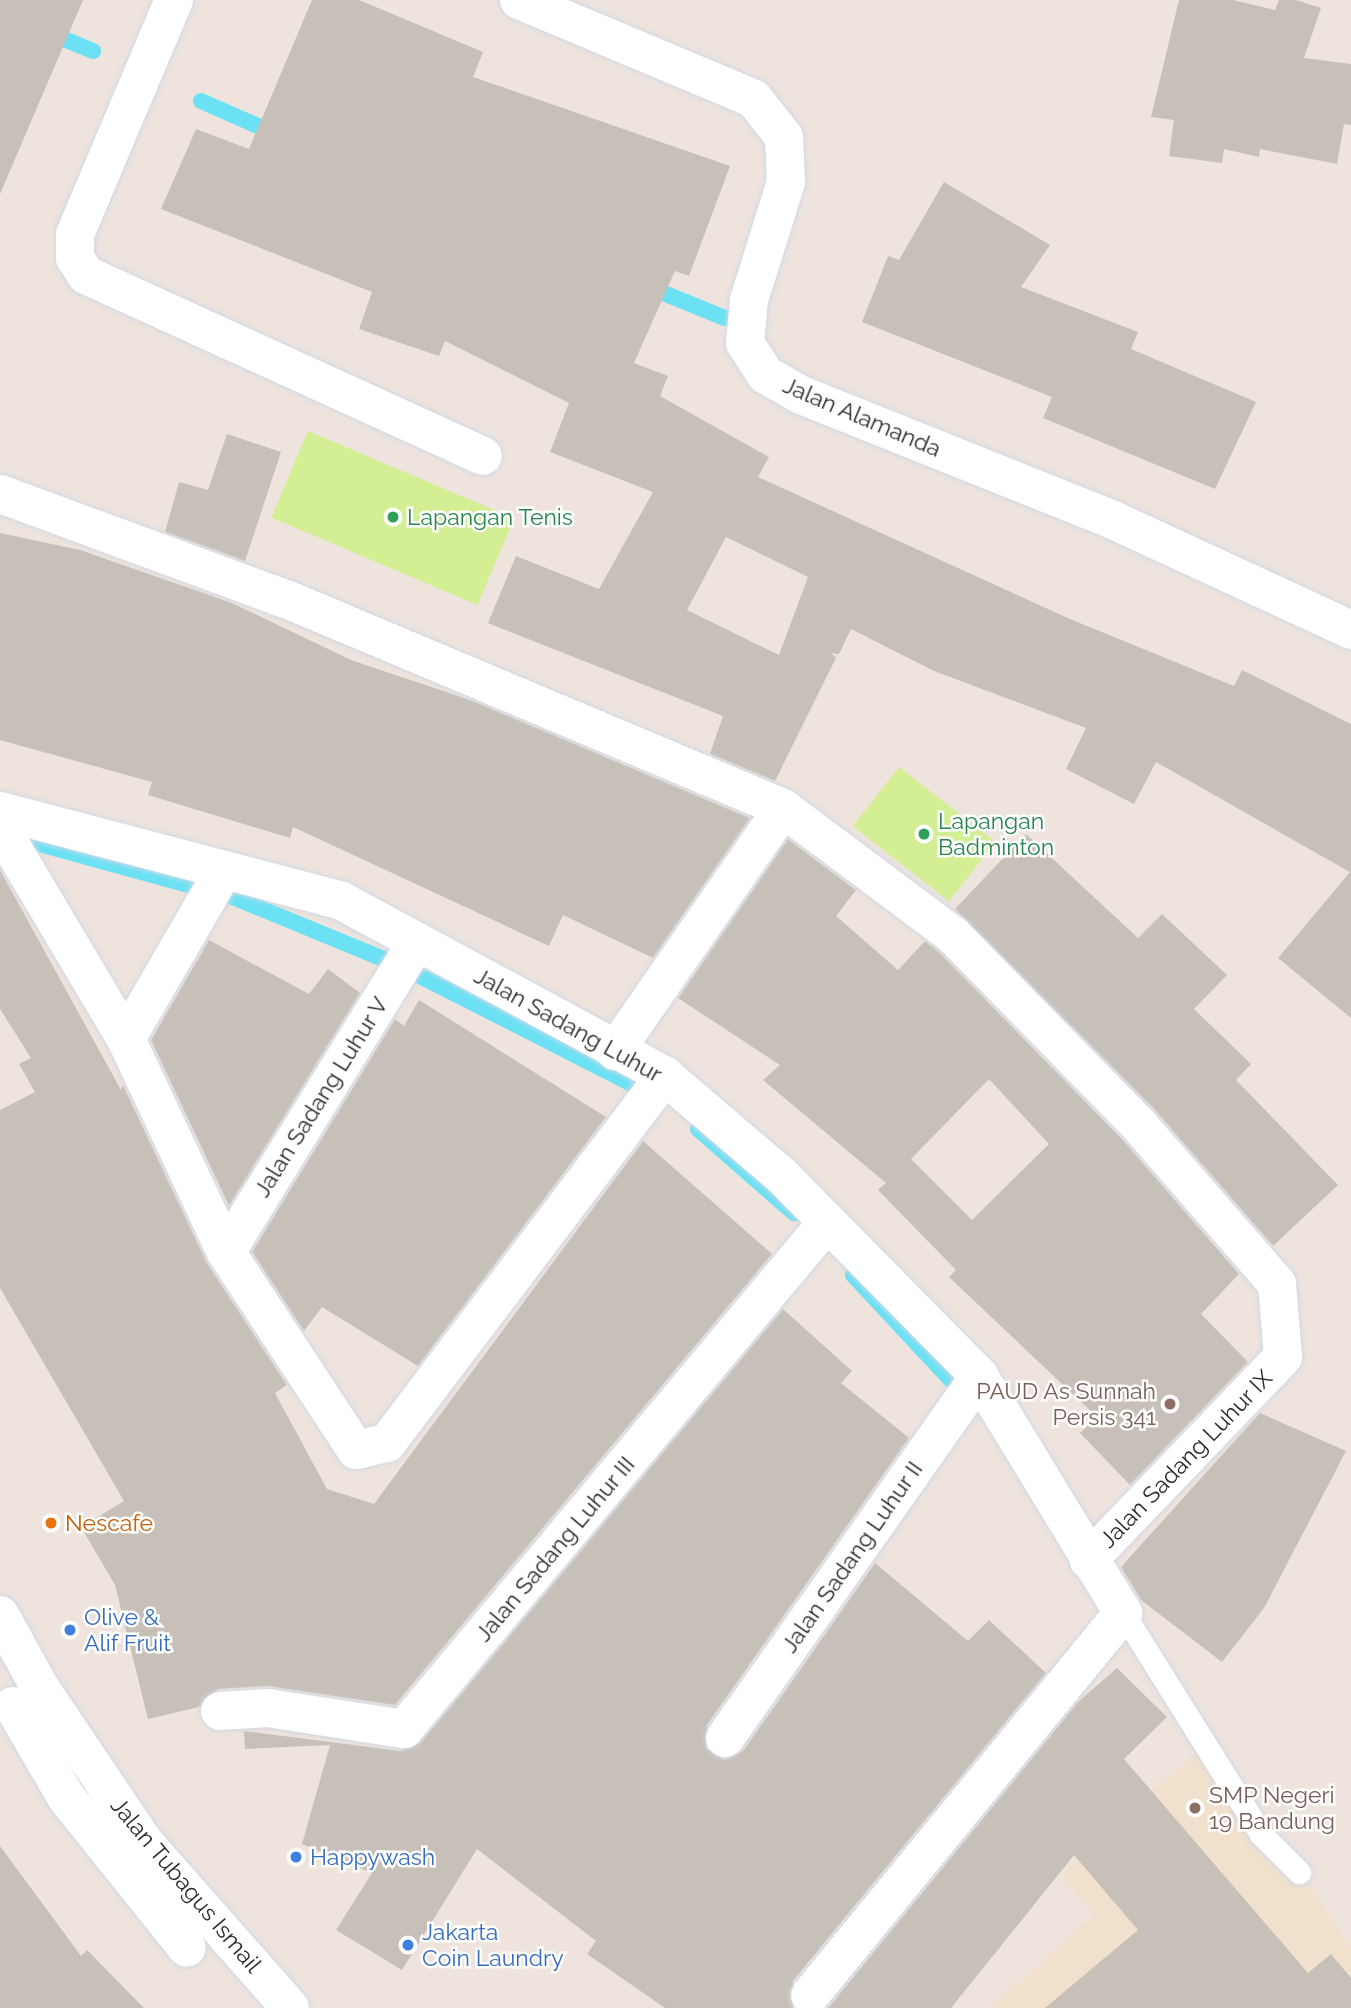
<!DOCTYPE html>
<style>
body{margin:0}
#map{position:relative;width:1351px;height:2008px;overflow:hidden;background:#eee4dd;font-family:Raleway,sans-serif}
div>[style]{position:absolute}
.education>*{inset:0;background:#f0e0cc}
.pitch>*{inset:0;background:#d3ee93;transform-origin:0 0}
.stream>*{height:16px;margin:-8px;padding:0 8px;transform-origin:8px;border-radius:8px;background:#6ce1f4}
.building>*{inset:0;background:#c6c0b8}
.roads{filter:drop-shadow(0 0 2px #d2d8e5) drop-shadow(0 0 2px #d2d8e5)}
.lane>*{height:23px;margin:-11.5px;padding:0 11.5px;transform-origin:11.5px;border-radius:11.5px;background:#fff}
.street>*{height:38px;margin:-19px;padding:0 19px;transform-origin:19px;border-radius:19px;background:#fff}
.secondary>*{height:38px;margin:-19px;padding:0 19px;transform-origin:19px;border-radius:19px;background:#fff}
.dots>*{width:19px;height:19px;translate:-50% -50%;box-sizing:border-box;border:4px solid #fff;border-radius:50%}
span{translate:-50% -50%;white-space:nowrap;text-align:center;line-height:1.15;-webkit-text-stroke:5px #fff;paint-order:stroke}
.street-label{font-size:23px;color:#2b2b2b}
.leisure-label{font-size:23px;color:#27864d}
.left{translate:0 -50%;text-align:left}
.education-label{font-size:23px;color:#785e54}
.right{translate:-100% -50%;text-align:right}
.food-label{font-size:23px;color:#c56008}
.shop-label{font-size:23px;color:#366cbe}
</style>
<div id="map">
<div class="education">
<div style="clip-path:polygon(1209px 1741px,1351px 1947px,1351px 2008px,991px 2008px,1095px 1914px,1061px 1875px)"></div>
</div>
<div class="pitch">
<div style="left:308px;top:431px;width:224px;height:94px;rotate:23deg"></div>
<div style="left:899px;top:767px;width:122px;height:75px;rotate:38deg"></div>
</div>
<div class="stream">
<div style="left:47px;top:32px;width:50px;rotate:22.4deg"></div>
<div style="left:201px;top:101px;width:82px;rotate:23.7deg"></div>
<div style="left:646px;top:286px;width:85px;rotate:22.1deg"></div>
<div style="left:25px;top:840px;width:177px;rotate:15.4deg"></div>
<div style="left:228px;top:895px;width:168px;rotate:22.4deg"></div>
<div style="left:420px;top:976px;width:238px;rotate:27deg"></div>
<div style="left:698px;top:1129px;width:128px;rotate:41.2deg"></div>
<div style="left:853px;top:1275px;width:145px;rotate:47deg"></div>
</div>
<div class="building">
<div style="clip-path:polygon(0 0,83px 0,0 194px)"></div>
<div style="clip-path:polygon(evenodd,312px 0,359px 0,483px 52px,473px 77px,730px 166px,689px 276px,675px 271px,634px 363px,668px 376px,660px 396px,769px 457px,758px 477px,1070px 619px,1234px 686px,1242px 670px,1351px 724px,1351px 1018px,1278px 958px,1350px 872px,1156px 762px,1134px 804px,1066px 769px,1086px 728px,934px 671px,851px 629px,839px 654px,831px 653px,836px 658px,775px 781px,710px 754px,723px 716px,488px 623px,516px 556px,599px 589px,653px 492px,550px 452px,569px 403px,445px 341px,439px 356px,359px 329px,372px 292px,161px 209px,196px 129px,249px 149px,312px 0,726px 537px,808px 577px,779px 655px,687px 610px,726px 537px)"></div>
<div style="clip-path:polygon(1179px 0,1233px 0,1275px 10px,1279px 0,1296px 0,1321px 8px,1304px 58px,1351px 64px,1351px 125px,1344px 124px,1337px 164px,1260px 149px,1259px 157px,1224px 149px,1222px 163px,1169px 156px,1174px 120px,1151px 117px)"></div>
<div style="clip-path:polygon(944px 182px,1050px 245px,1021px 287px,1138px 332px,1131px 349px,1256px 402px,1215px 489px,1043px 418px,1052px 397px,862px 322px,888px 256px,899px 260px)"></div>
<div style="clip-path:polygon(227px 434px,281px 452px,245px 561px,165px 532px,179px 482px,208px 490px)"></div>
<div style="clip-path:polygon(0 533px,80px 550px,232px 603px,351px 660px,473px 701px,750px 818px,653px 958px,563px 915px,549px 946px,293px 827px,290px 838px,148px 795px,152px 782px,0 740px)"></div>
<div style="clip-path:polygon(1026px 834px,1138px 938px,1162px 914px,1227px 975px,1194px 1009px,1251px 1064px,1236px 1080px,1338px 1185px,1273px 1246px,1154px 1109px,955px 909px)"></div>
<div style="clip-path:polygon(evenodd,788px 839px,856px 890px,836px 916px,898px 970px,925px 941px,939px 952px,1122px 1139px,1239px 1274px,1201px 1314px,1248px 1362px,1130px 1485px,1080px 1433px,1097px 1417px,949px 1277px,956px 1270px,878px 1190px,886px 1183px,763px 1080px,780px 1065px,678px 998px,788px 839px,989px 1079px,1049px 1144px,972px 1220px,911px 1159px,989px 1079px)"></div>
<div style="clip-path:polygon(0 870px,121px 1090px,123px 1085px,207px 1263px,287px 1385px,275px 1393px,327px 1489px,374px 1504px,643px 1141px,772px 1254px,395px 1705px,267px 1686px,218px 1689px,199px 1707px,148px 1719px,115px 1585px,81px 1527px,124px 1501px,0 1288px,0 1110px,35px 1092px,19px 1064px,31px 1058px,0 1009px)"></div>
<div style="clip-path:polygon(209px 940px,309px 994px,328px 969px,360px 993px,229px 1206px,151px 1040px)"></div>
<div style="clip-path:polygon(419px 1000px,606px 1117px,418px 1366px,322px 1307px,304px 1331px,252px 1252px,395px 1019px,404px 1026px)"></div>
<div style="clip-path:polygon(783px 1309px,852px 1371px,841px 1383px,909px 1438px,707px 1725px,706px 1748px,724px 1760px,743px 1751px,875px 1563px,968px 1641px,989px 1620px,1046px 1673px,793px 1981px,793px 2008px,665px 2008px,587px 1954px,596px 1941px,477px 1849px,402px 1970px,336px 1930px,372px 1873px,302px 1844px,330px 1745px,245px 1749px,244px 1731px,401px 1751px,420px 1743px)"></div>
<div style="clip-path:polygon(1260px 1413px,1346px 1451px,1264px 1608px,1222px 1662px,1141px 1600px,1121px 1567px)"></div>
<div style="clip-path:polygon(1117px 1668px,1167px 1717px,1124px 1759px,1308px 1973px,1331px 1954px,1351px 1978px,1351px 2008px,1045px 2008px,1138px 1930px,1074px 1855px,951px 2008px,828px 2008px,1078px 1702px)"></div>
<div style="clip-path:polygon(0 1846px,81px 1956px,87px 1950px,144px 2008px,0 2008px)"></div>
</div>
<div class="roads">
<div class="lane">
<div style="left:1123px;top:1613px;width:261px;rotate:58deg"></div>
<div style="left:1261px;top:1834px;width:54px;rotate:45deg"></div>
</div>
<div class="street">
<div style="left:174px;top:0;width:254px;rotate:112.9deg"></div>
<div style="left:75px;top:234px;width:24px;rotate:90deg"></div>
<div style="left:75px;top:258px;width:20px;rotate:57deg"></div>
<div style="left:86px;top:275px;width:436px;rotate:24.5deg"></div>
<div style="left:519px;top:0;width:255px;rotate:22.8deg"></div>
<div style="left:754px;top:99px;width:48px;rotate:51.7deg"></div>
<div style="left:784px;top:137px;width:45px;rotate:87.5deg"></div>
<div style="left:786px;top:182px;width:124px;rotate:107.4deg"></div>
<div style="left:749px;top:300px;width:43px;rotate:95.3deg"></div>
<div style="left:745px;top:343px;width:38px;rotate:57deg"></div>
<div style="left:766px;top:375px;width:40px;rotate:29.7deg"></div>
<div style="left:801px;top:395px;width:336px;rotate:21.8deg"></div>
<div style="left:1113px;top:520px;width:262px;rotate:24.8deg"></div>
<div style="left:0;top:494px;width:310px;rotate:20.2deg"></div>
<div style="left:291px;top:601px;width:534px;rotate:22.82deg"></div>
<div style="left:783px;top:808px;width:212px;rotate:36.8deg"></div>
<div style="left:953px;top:935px;width:264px;rotate:45.6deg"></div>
<div style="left:1138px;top:1124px;width:212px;rotate:49deg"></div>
<div style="left:1277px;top:1284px;width:73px;rotate:85.3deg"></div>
<div style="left:1283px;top:1357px;width:281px;rotate:133.8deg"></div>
<div style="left:0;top:811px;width:351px;rotate:14.7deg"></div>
<div style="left:340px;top:900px;width:370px;rotate:28.4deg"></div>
<div style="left:665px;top:1076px;width:154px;rotate:40.5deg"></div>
<div style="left:782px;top:1176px;width:281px;rotate:45.4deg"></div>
<div style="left:979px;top:1376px;width:277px;rotate:58.7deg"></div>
<div style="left:1123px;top:1613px;width:494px;rotate:129.3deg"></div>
<div style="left:0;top:827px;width:247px;rotate:59.3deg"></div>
<div style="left:126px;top:1039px;width:235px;rotate:64.9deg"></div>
<div style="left:226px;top:1252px;width:237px;rotate:56.7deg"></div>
<div style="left:356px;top:1450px;width:32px;rotate:-13deg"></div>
<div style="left:387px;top:1443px;width:460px;rotate:-52.9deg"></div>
<div style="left:126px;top:1039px;width:195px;rotate:-59.9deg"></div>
<div style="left:615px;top:1051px;width:295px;rotate:-55.3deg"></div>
<div style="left:226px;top:1252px;width:364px;rotate:-58.4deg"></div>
<div style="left:13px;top:1706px;width:105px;rotate:59.8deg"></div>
<div style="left:66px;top:1797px;width:193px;rotate:51.3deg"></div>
<div style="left:220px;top:1711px;width:48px;rotate:-3.6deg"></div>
<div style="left:268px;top:1708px;width:138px;rotate:8.8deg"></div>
<div style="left:404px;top:1729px;width:657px;rotate:-50.13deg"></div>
<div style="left:725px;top:1738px;width:442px;rotate:-54.9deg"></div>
</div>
<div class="secondary">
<div style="left:0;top:1615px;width:81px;rotate:61.2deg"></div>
<div style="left:39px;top:1686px;width:187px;rotate:56.1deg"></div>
<div style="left:143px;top:1841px;width:222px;rotate:48.6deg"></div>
</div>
</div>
<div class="dots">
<div style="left:393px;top:517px;background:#2e9e5b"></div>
<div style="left:924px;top:834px;background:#2e9e5b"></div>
<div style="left:1170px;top:1404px;background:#8d6e63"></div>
<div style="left:51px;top:1523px;background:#e8710a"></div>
<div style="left:70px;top:1630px;background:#3f7fe0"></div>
<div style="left:1195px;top:1808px;background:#8d6e63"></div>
<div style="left:296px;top:1857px;background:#3f7fe0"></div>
<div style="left:408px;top:1945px;background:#3f7fe0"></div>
</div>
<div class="street-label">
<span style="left:862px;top:417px;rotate:23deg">Jalan Alamanda</span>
<span style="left:568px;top:1025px;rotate:29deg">Jalan Sadang Luhur</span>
<span style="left:321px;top:1097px;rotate:-58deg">Jalan Sadang Luhur V</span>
<span style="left:1186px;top:1459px;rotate:-46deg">Jalan Sadang Luhur IX</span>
<span style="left:555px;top:1549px;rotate:-50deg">Jalan Sadang Luhur III</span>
<span style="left:852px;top:1557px;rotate:-55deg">Jalan Sadang Luhur II</span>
<span style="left:186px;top:1885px;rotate:50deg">Jalan Tubagus Ismail</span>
</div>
<div class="leisure-label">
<span class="left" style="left:407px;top:517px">Lapangan Tenis</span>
<span class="left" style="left:938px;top:834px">Lapangan<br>Badminton</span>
</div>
<div class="education-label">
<span class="right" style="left:1156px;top:1404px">PAUD As Sunnah<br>Persis 341</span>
<span class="left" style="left:1209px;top:1808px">SMP Negeri<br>19 Bandung</span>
</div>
<div class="food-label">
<span class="left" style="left:65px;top:1523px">Nescafe</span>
</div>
<div class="shop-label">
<span class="left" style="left:84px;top:1630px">Olive &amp;<br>Alif Fruit</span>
<span class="left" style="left:310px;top:1857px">Happywash</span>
<span class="left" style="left:422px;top:1945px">Jakarta<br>Coin Laundry</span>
</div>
</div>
